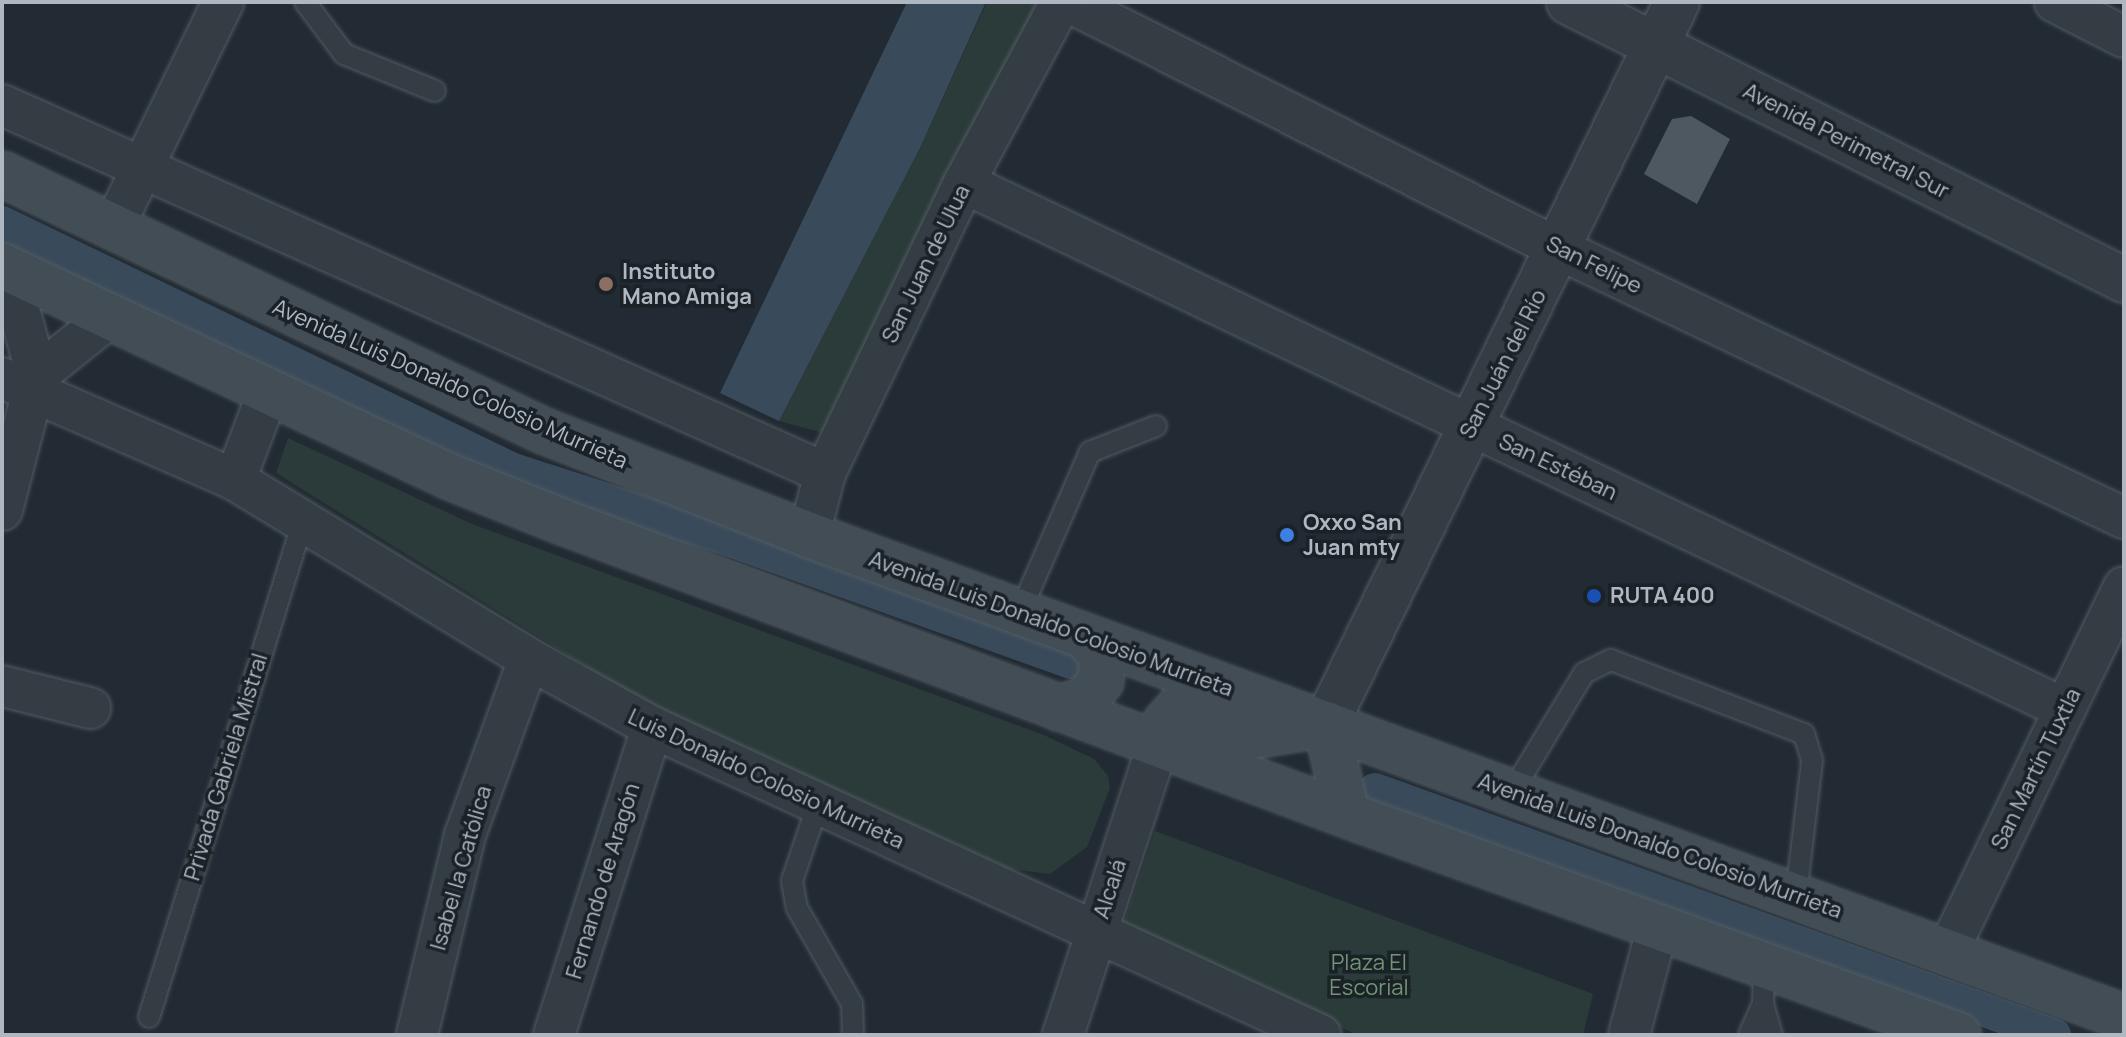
<!DOCTYPE html>
<meta charset="utf-8">
<style>
body{margin:0}
#map{position:relative;width:2126px;height:1037px;overflow:hidden;background:#222b33;font-family:Manrope,sans-serif}
div>[style]{position:absolute}
.green>*{inset:0;background:#2a3b39}
.water>*{inset:0;background:#394b5b}
.canal>*{height:34px;margin:-17px;padding:0 17px;transform-origin:17px;border-radius:17px;background:#394b5b}
.building>*{inset:0;background:#4d5861}
.roads{filter:drop-shadow(0 0 2px #525b62) drop-shadow(0 0 2px #525b62)}
.service>*{height:20px;margin:-10px;padding:0 10px;transform-origin:10px;border-radius:10px;background:#353d44}
.minor>*{height:40px;margin:-20px;padding:0 20px;transform-origin:20px;border-radius:20px;background:#353d44}
.tertiary>*{height:44px;margin:-22px;padding:0 22px;transform-origin:22px;border-radius:22px;background:#353d44}
.secondary>*{height:44px;margin:-22px;padding:0 22px;transform-origin:22px;border-radius:22px;background:#434d56}
.dots>*{width:22px;height:22px;translate:-50% -50%;box-sizing:border-box;border:4px solid #1a2228;border-radius:50%}
span{translate:-50% -50%;white-space:nowrap;text-align:center;line-height:1.15;-webkit-text-stroke:7px #1a2228;paint-order:stroke}
.street-label{font-size:22px;color:#afb8c1}
.poi-label{font-size:22px;color:#afb8c1;font-weight:700}
.left{translate:0 -50%;text-align:left}
.park-label{font-size:22px;color:#719475}
.frame{position:absolute;inset:0;border:4px solid #afb8c1;pointer-events:none}
</style>
<div id="map">
<div class="green">
<div style="clip-path:polygon(987px 2px,1038px 2px,827px 434px,779px 421px,920px 148px)"></div>
<div style="clip-path:polygon(288px 438px,472px 524px,1044px 735px,1094px 759px,1108px 776px,1110px 788px,1087px 847px,1050px 874px,1010px 869px,658px 711px,276px 473px)"></div>
<div style="clip-path:polygon(1155px 831px,1593px 994px,1583px 1035px,1358px 1035px,1122px 929px)"></div>
</div>
<div class="water">
<div style="clip-path:polygon(907px 2px,986px 2px,920px 148px,779px 421px,720px 393px)"></div>
</div>
<div class="canal">
<div style="left:2px;top:223px;width:568px;rotate:25.8deg"></div>
<div style="left:513px;top:470px;width:234px;rotate:17.9deg"></div>
<div style="left:736px;top:542px;width:356px;rotate:19.7deg"></div>
<div style="left:1375px;top:790px;width:722px;rotate:19.84deg"></div>
</div>
<div class="building">
<div style="clip-path:polygon(1691px 116px,1730px 139px,1697px 204px,1644px 174px,1672px 119px)"></div>
</div>
<div class="roads">
<div class="service">
<div style="left:305px;top:2px;width:65px;rotate:53.1deg"></div>
<div style="left:344px;top:54px;width:98px;rotate:22.1deg"></div>
<div style="left:1020px;top:612px;width:175px;rotate:-66.4deg"></div>
<div style="left:1090px;top:452px;width:71px;rotate:-21.5deg"></div>
<div style="left:1512px;top:792px;width:139px;rotate:-58.8deg"></div>
<div style="left:1584px;top:673px;width:30px;rotate:-26deg"></div>
<div style="left:1611px;top:660px;width:207px;rotate:21deg"></div>
<div style="left:1804px;top:734px;width:28px;rotate:73deg"></div>
<div style="left:1812px;top:761px;width:136px;rotate:96.8deg"></div>
<div style="left:818px;top:804px;width:81px;rotate:108.7deg"></div>
<div style="left:792px;top:881px;width:27px;rotate:80deg"></div>
<div style="left:797px;top:908px;width:111px;rotate:60.2deg"></div>
<div style="left:852px;top:1004px;width:31px;rotate:88deg"></div>
<div style="left:1764px;top:964px;width:40px;rotate:91.4deg"></div>
<div style="left:1763px;top:1004px;width:32px;rotate:74deg"></div>
<div style="left:149px;top:1017px;width:523px;rotate:-72.74deg"></div>
<div style="left:1749px;top:1035px;width:34px;rotate:-66deg"></div>
</div>
<div class="minor">
<div style="left:1069px;top:2px;width:551px;rotate:26.75deg"></div>
<div style="left:1561px;top:250px;width:624px;rotate:25.46deg"></div>
<div style="left:2055px;top:2px;width:77px;rotate:26.9deg"></div>
<div style="left:2px;top:105px;width:902px;rotate:24.09deg"></div>
<div style="left:964px;top:183px;width:1220px;rotate:25.54deg"></div>
<div style="left:113px;top:228px;width:251px;rotate:-64deg"></div>
<div style="left:37px;top:375px;width:95px;rotate:-38.6deg"></div>
<div style="left:2px;top:378px;width:254px;rotate:23.6deg"></div>
<div style="left:235px;top:480px;width:344px;rotate:31.3deg"></div>
<div style="left:529px;top:659px;width:141px;rotate:28.9deg"></div>
<div style="left:652px;top:727px;width:736px;rotate:24.75deg"></div>
<div style="left:235px;top:480px;width:96px;rotate:-69.3deg"></div>
<div style="left:2px;top:510px;width:139px;rotate:-75.5deg"></div>
<div style="left:37px;top:375px;width:109px;rotate:-105.4deg"></div>
<div style="left:809px;top:535px;width:64px;rotate:-75.5deg"></div>
<div style="left:825px;top:473px;width:322px;rotate:-64.4deg"></div>
<div style="left:964px;top:183px;width:205px;rotate:-61.8deg"></div>
<div style="left:2px;top:686px;width:91px;rotate:14deg"></div>
<div style="left:1948px;top:951px;width:404px;rotate:-64.2deg"></div>
<div style="left:417px;top:1035px;width:206px;rotate:-76.5deg"></div>
<div style="left:465px;top:835px;width:187px;rotate:-70deg"></div>
<div style="left:554px;top:1035px;width:323px;rotate:-72.3deg"></div>
<div style="left:1063px;top:1035px;width:306px;rotate:-71.9deg"></div>
<div style="left:1629px;top:1035px;width:113px;rotate:-75.1deg"></div>
</div>
<div class="tertiary">
<div style="left:1569px;top:2px;width:621px;rotate:26.61deg"></div>
<div style="left:1326px;top:724px;width:803px;rotate:-64.07deg"></div>
</div>
<div class="secondary">
<div style="left:2px;top:174px;width:600px;rotate:25.37deg"></div>
<div style="left:544px;top:431px;width:285px;rotate:21.4deg"></div>
<div style="left:809px;top:535px;width:1401px;rotate:20.13deg"></div>
<div style="left:2px;top:266px;width:493px;rotate:25.2deg"></div>
<div style="left:448px;top:476px;width:124px;rotate:21.8deg"></div>
<div style="left:563px;top:522px;width:852px;rotate:20.48deg"></div>
<div style="left:1361px;top:820px;width:635px;rotate:19.81deg"></div>
<div style="left:1059px;top:708px;width:27px;rotate:-17deg"></div>
<div style="left:1085px;top:700px;width:25px;rotate:-50deg"></div>
<div style="left:1101px;top:681px;width:25px;rotate:-88deg"></div>
<div style="left:1102px;top:656px;width:25px;rotate:-130deg"></div>
<div style="left:1158px;top:744px;width:23px;rotate:-70deg"></div>
<div style="left:1166px;top:722px;width:25px;rotate:-48deg"></div>
<div style="left:1183px;top:703px;width:56px;rotate:-6.1deg"></div>
<div style="left:1173px;top:749px;width:155px;rotate:-9.3deg"></div>
<div style="left:1326px;top:724px;width:92px;rotate:76.9deg"></div>
</div>
</div>
<div class="dots">
<div style="left:606px;top:284px;background:#8d6e63"></div>
<div style="left:1287px;top:535px;background:#3f7fe0"></div>
<div style="left:1594px;top:596px;background:#1a4fb4"></div>
</div>
<div class="street-label">
<span style="left:1846px;top:141px;rotate:27deg">Avenida Perimetral Sur</span>
<span style="left:926px;top:264px;rotate:-64deg">San Juan de Ulua</span>
<span style="left:1594px;top:265px;rotate:26deg">San Felipe</span>
<span style="left:1503px;top:364px;rotate:-63deg">San Juán del Río</span>
<span style="left:450px;top:384px;rotate:24deg">Avenida Luis Donaldo Colosio Murrieta</span>
<span style="left:1558px;top:467px;rotate:25deg">San Estéban</span>
<span style="left:1051px;top:624px;rotate:20deg">Avenida Luis Donaldo Colosio Murrieta</span>
<span style="left:226px;top:767px;rotate:-73deg">Privada Gabriela Mistral</span>
<span style="left:2036px;top:769px;rotate:-64deg">San Martín Tuxtla</span>
<span style="left:766px;top:779px;rotate:25deg">Luis Donaldo Colosio Murrieta</span>
<span style="left:1660px;top:846px;rotate:20deg">Avenida Luis Donaldo Colosio Murrieta</span>
<span style="left:461px;top:868px;rotate:-74deg">Isabel la Católica</span>
<span style="left:603px;top:881px;rotate:-73deg">Fernando de Aragón</span>
<span style="left:1110px;top:889px;rotate:-72deg">Alcalá</span>
</div>
<div class="poi-label">
<span class="left" style="left:622px;top:284px">Instituto<br>Mano Amiga</span>
<span class="left" style="left:1303px;top:535px">Oxxo San<br>Juan mty</span>
<span class="left" style="left:1610px;top:596px">RUTA 400</span>
</div>
<div class="park-label">
<span style="left:1369px;top:975px">Plaza El<br>Escorial</span>
</div>
<div class="frame"></div>
</div>
